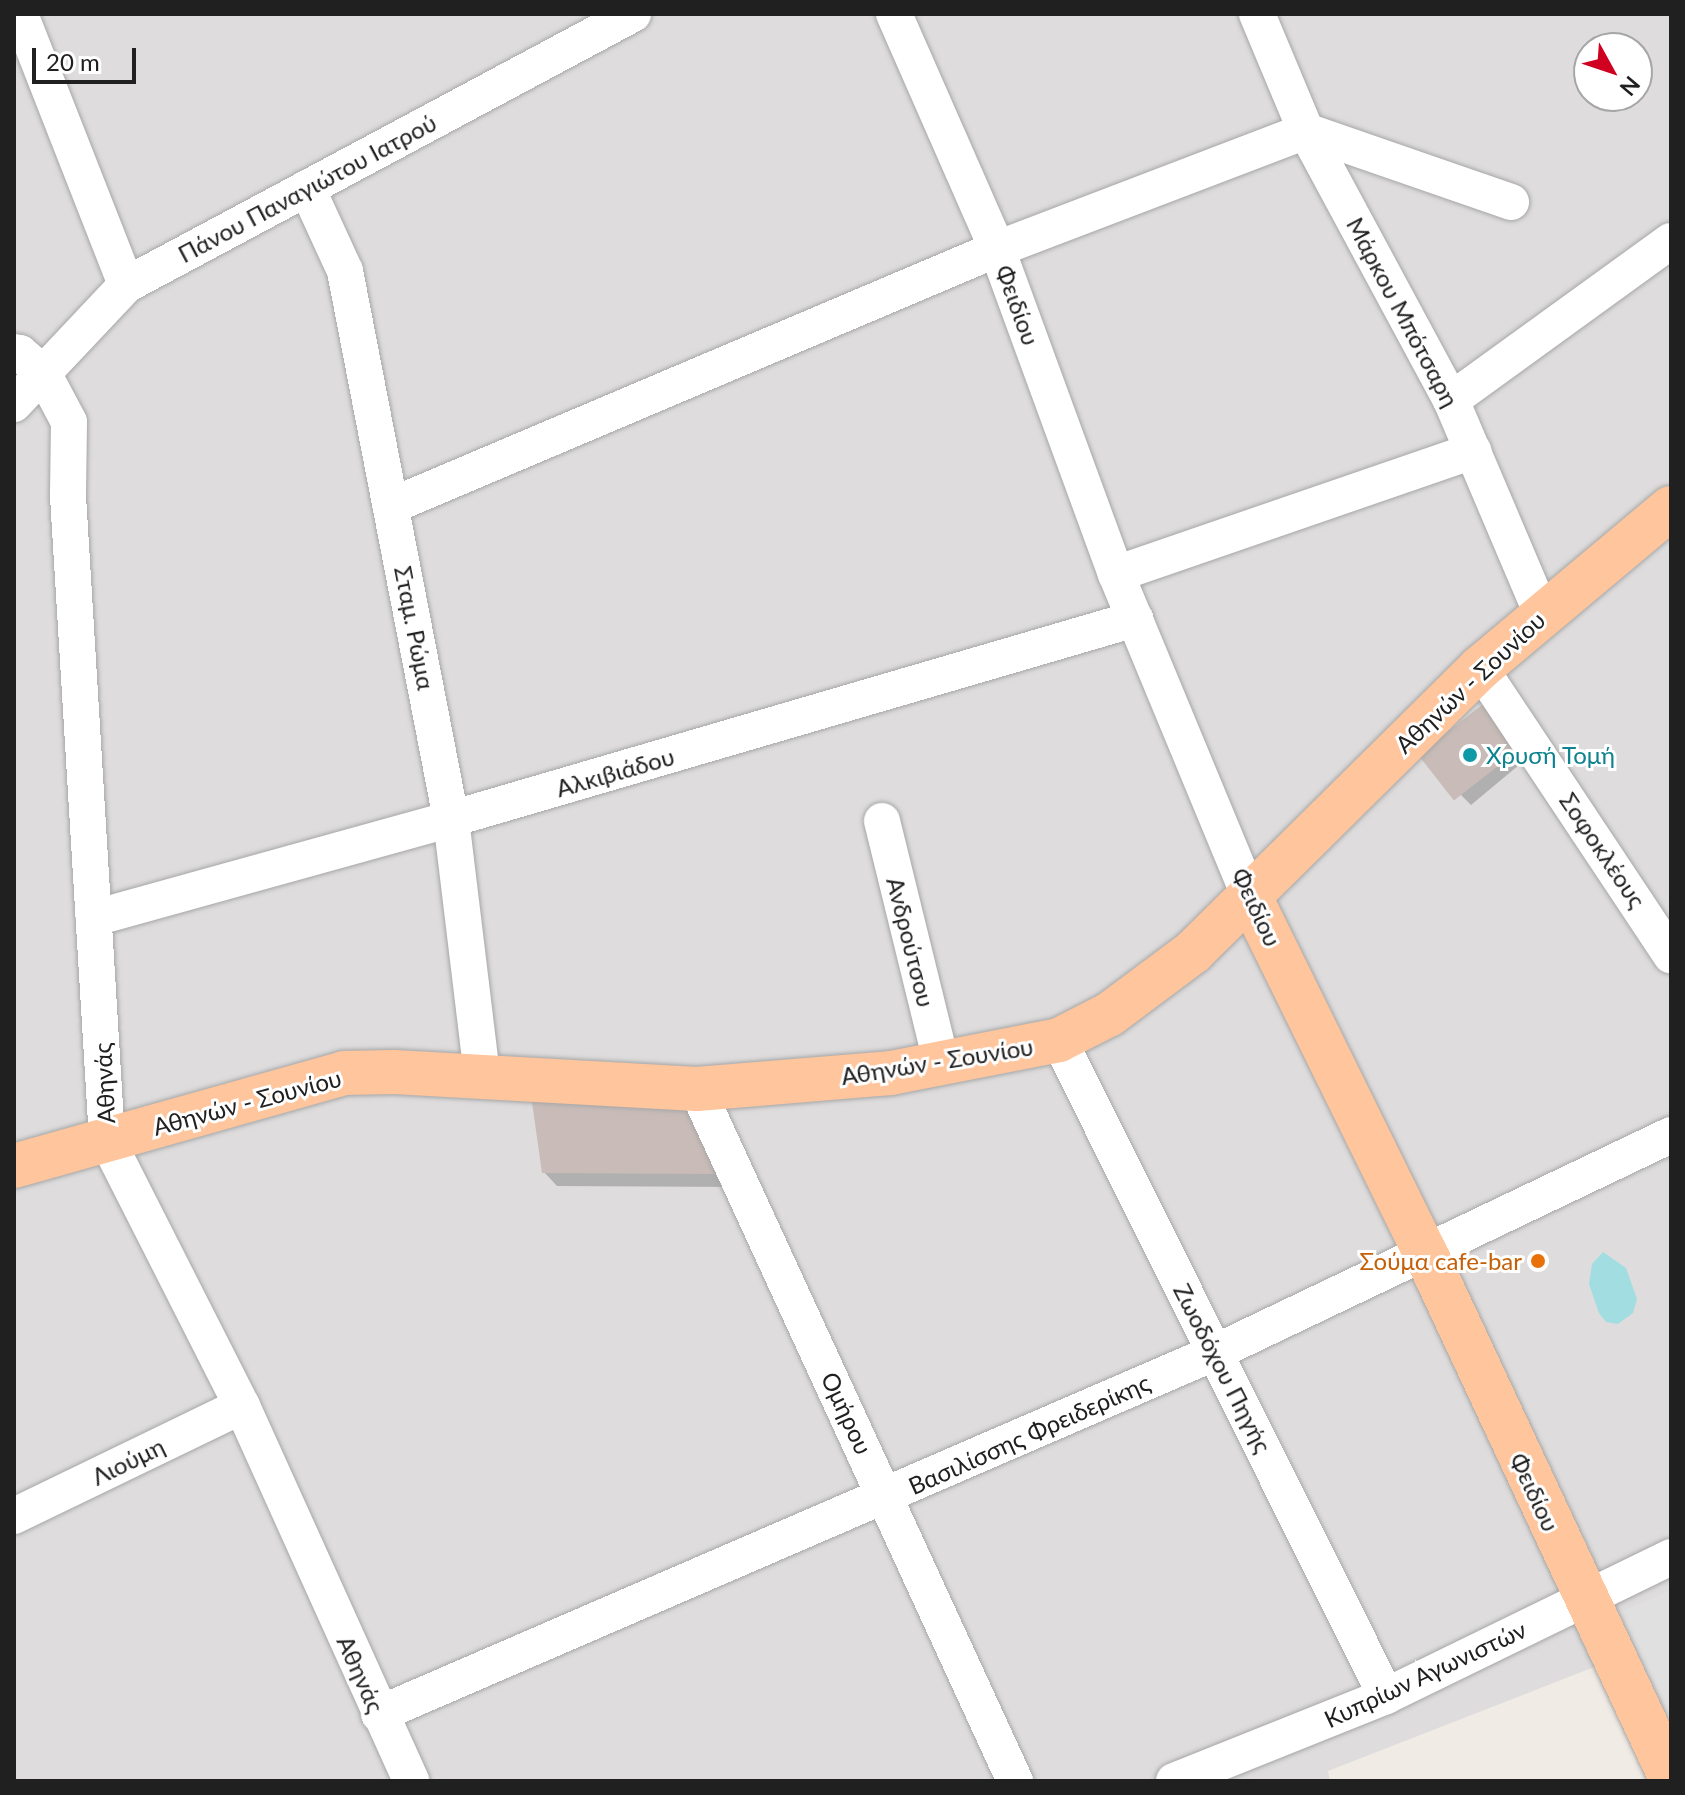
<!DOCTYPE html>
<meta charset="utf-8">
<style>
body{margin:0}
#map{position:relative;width:1685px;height:1795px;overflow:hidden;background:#f1ebe5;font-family:Lato,sans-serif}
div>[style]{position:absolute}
.residential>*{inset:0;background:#dedcdd}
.parking>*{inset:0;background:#e0e0e0}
.water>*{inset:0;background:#a2dde2}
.shadow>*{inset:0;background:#0003}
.building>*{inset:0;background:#c9bcb8;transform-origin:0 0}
.roads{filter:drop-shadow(0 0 2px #a7a7a7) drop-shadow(0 0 2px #a7a7a7)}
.minor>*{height:36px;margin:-18px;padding:0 18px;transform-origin:18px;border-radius:18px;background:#fff}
.major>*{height:44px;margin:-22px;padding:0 22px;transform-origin:22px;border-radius:22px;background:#ffc59c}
.dots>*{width:22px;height:22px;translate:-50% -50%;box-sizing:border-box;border:4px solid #fff;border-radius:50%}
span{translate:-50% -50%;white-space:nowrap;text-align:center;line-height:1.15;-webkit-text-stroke:6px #fff;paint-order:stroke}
.street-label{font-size:24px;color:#202020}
.culture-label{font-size:24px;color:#0d838f}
.left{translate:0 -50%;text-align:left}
.food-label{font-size:24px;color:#c56008}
.right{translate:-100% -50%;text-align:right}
.frame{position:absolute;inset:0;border:16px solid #202020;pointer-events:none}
.north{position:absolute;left:1573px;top:32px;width:80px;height:80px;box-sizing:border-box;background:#fff;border:2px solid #a6a6a6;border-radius:50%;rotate:130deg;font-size:22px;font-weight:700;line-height:32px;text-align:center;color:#202020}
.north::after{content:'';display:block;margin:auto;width:28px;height:36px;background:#cf0020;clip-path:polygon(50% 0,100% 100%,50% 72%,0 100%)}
.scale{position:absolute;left:32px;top:48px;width:104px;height:36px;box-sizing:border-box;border:4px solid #202020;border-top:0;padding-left:10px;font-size:24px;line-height:28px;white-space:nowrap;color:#202020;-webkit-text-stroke:6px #fff;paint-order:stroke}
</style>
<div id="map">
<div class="residential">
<div style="clip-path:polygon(evenodd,14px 14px,1671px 14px,1671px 1637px,1328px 1771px,1330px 1781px,14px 1781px,14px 14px,1589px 48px,1637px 48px,1637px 96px,1589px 96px,1589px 48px)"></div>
</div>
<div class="parking">
<div style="clip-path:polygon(1671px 1590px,1671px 1714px,1666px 1715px,1604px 1619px)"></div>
</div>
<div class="water">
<div style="clip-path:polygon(1603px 1252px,1626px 1268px,1637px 1299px,1633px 1313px,1618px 1324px,1606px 1322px,1599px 1313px,1589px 1284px,1592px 1264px)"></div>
</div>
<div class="shadow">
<div style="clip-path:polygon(1491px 716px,1525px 760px,1471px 805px,1425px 759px)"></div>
<div style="clip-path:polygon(689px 1097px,736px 1187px,557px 1186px,544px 1172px)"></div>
</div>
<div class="building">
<div style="left:1482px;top:705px;width:58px;height:81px;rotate:52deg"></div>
<div style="clip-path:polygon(530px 1088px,690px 1095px,724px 1174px,542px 1173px)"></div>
</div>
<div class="roads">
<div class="minor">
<div style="left:20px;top:14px;width:291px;rotate:68.6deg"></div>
<div style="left:894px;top:14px;width:257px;rotate:66.3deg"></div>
<div style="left:997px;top:249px;width:346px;rotate:69.9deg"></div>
<div style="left:1116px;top:574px;width:350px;rotate:67.5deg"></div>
<div style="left:1257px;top:14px;width:127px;rotate:67.3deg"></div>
<div style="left:1306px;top:131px;width:306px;rotate:61.7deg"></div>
<div style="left:1451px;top:400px;width:233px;rotate:67deg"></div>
<div style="left:307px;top:188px;width:91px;rotate:65.4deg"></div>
<div style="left:345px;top:271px;width:558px;rotate:79.05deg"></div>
<div style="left:451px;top:819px;width:260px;rotate:83.1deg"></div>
<div style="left:14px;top:352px;width:6px;rotate:9deg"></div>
<div style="left:20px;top:353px;width:30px;rotate:41deg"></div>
<div style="left:43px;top:373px;width:55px;rotate:62deg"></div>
<div style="left:69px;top:422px;width:74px;rotate:90.8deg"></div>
<div style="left:68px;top:496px;width:645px;rotate:86.53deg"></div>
<div style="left:107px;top:1140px;width:298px;rotate:63.1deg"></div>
<div style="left:242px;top:1406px;width:411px;rotate:65.7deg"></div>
<div style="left:1451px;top:400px;width:271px;rotate:-35.9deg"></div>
<div style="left:14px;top:404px;width:163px;rotate:-46.7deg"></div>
<div style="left:126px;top:285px;width:575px;rotate:-28.13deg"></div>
<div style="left:391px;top:506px;width:658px;rotate:-22.98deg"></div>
<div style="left:997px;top:249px;width:331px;rotate:-20.9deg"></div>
<div style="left:1306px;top:131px;width:217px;rotate:19.1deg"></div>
<div style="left:1116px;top:574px;width:378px;rotate:-19deg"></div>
<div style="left:1480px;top:668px;width:345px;rotate:56.4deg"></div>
<div style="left:882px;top:821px;width:248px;rotate:76.2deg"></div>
<div style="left:94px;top:918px;width:370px;rotate:-15.5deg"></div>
<div style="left:451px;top:819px;width:713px;rotate:-16.3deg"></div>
<div style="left:1059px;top:1040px;width:733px;rotate:63.5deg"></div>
<div style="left:697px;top:1089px;width:762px;rotate:65.32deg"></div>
<div style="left:14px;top:1516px;width:253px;rotate:-25.8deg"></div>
<div style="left:379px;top:1714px;width:912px;rotate:-23.39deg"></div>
<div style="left:1216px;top:1352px;width:504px;rotate:-25.5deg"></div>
<div style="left:1174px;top:1781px;width:228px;rotate:-21.8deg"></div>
<div style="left:1386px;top:1696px;width:317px;rotate:-26deg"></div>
</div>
<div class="major">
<div style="left:1250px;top:897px;width:396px;rotate:63.8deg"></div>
<div style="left:1425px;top:1252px;width:581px;rotate:64.94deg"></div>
<div style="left:14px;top:1166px;width:343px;rotate:-15.7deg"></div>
<div style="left:344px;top:1073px;width:50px;rotate:-1.1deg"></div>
<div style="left:394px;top:1072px;width:303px;rotate:3.2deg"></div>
<div style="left:697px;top:1089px;width:195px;rotate:-4.7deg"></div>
<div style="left:891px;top:1073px;width:171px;rotate:-11.1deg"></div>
<div style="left:1059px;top:1040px;width:57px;rotate:-27deg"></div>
<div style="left:1110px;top:1014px;width:104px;rotate:-36.8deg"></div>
<div style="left:1193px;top:952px;width:404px;rotate:-44.7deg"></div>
<div style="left:1480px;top:668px;width:249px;rotate:-40deg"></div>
</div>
</div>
<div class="dots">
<div style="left:1470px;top:755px;background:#0f9aa8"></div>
<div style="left:1538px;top:1261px;background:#e8710a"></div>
</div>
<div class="street-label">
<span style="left:307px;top:188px;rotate:-28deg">Πάνου Παναγιώτου Ιατρού</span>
<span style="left:1018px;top:305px;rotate:70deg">Φειδίου</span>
<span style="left:1403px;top:312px;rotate:62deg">Μάρκου Μπότσαρη</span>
<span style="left:415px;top:628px;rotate:79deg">Σταμ. Ρώμα</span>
<span style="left:1470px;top:682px;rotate:-43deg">Αθηνών - Σουνίου</span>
<span style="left:615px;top:772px;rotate:-16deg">Αλκιβιάδου</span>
<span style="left:1603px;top:850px;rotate:56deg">Σοφοκλέους</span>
<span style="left:1257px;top:907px;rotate:65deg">Φειδίου</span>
<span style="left:911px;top:942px;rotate:76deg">Ανδρούτσου</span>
<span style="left:937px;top:1061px;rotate:-9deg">Αθηνών - Σουνίου</span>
<span style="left:104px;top:1083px;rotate:-93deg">Αθηνάς</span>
<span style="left:247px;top:1102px;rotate:-15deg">Αθηνών - Σουνίου</span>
<span style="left:1223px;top:1368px;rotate:63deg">Ζωοδόχου Πηγής</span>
<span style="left:847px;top:1413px;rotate:65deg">Ομήρου</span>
<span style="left:1029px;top:1434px;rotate:-24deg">Βασιλίσσης Φρειδερίκης</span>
<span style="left:128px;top:1461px;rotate:-26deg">Λιούμη</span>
<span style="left:1535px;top:1492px;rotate:65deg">Φειδίου</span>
<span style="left:361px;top:1674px;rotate:66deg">Αθηνάς</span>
<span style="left:1425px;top:1674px;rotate:-25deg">Κυπρίων Αγωνιστών</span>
</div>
<div class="culture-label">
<span class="left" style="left:1486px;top:755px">Χρυσή Τομή</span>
</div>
<div class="food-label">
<span class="right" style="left:1522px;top:1261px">Σούμα cafe-bar</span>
</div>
<div class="frame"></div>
<div class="north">N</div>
<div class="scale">20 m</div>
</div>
